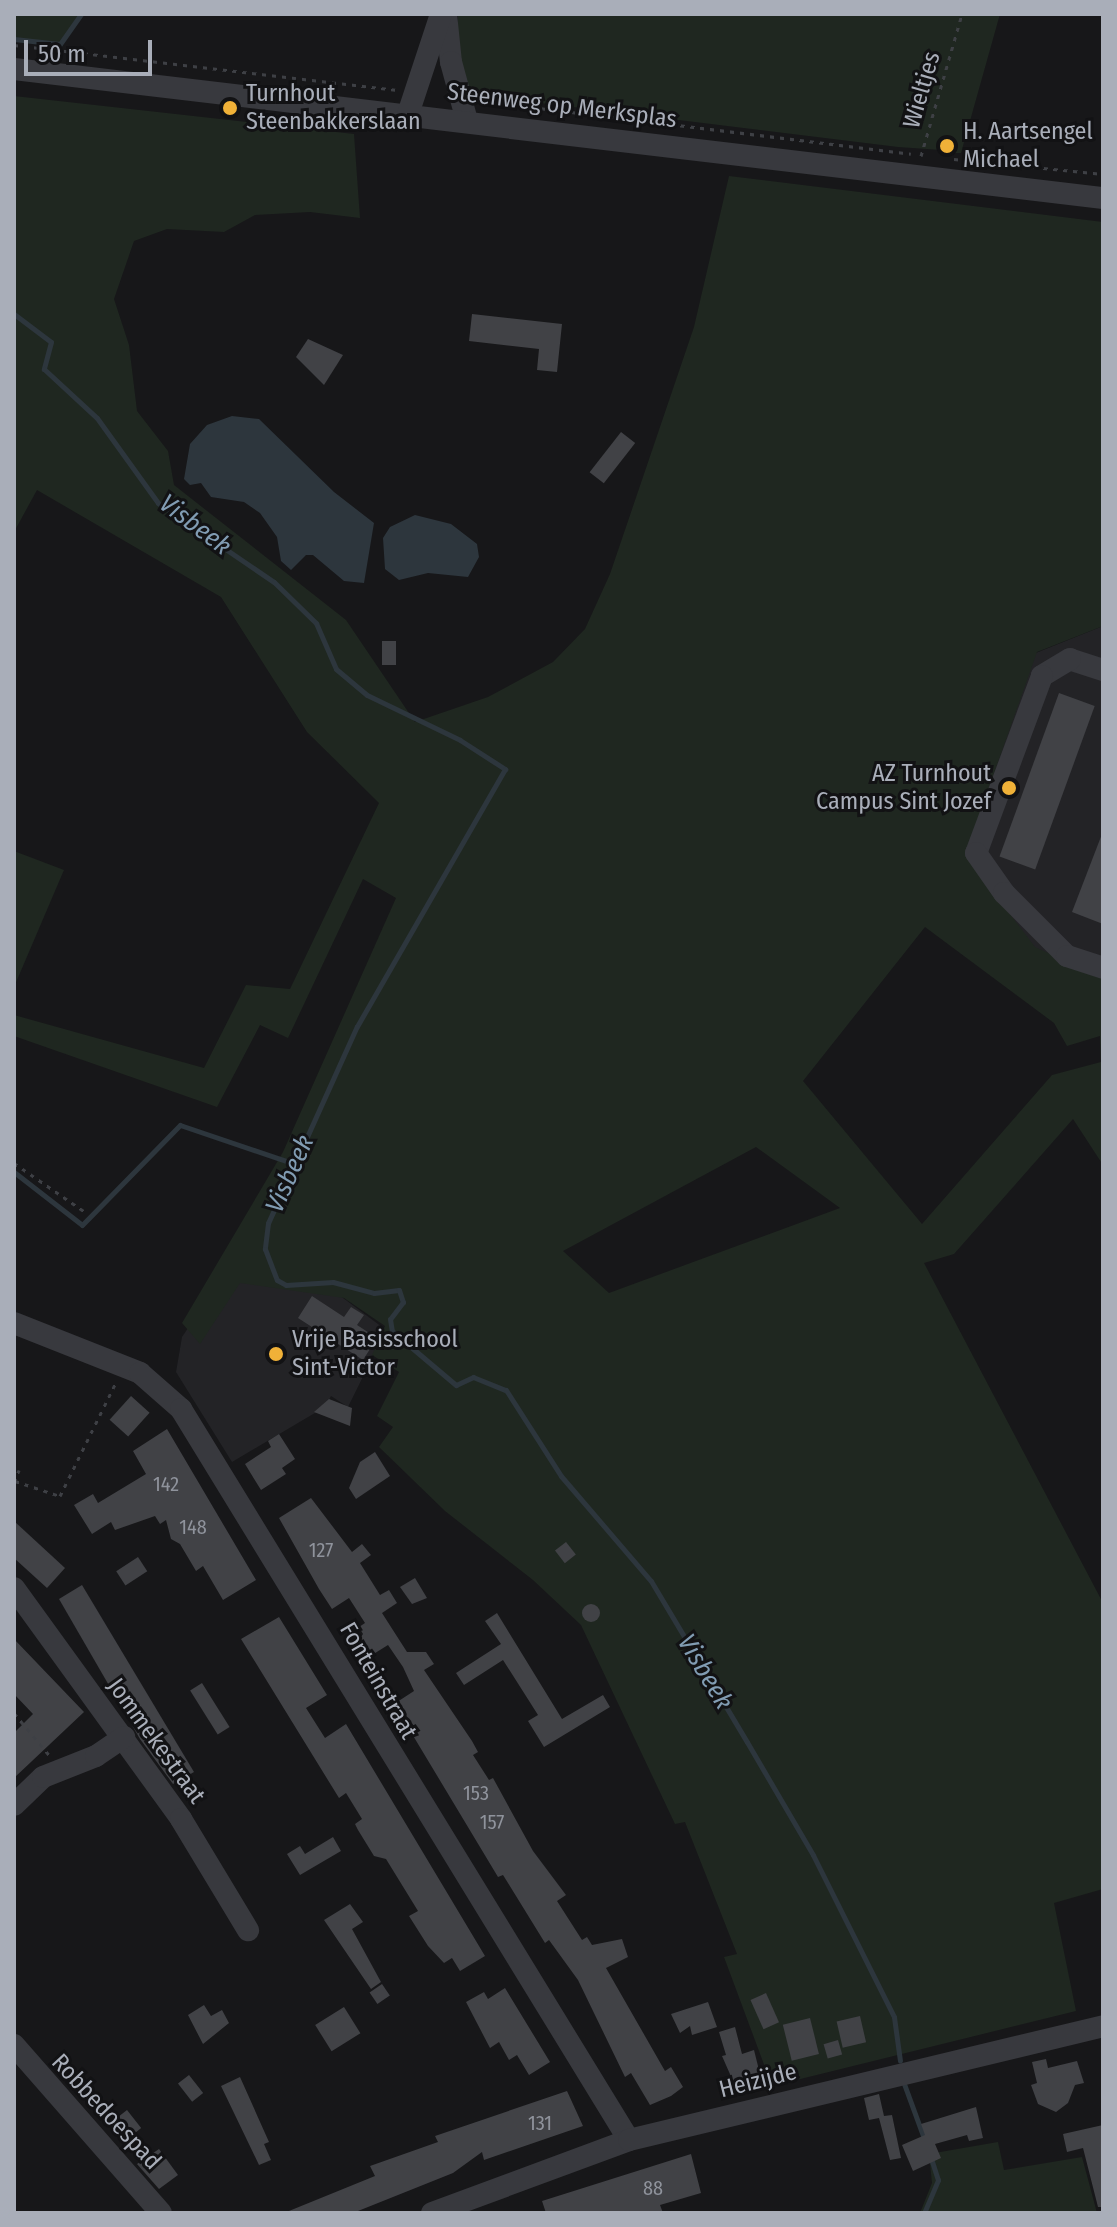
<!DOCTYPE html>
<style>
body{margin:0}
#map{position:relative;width:1117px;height:2227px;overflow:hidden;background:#171719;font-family:"Fira Sans Condensed",sans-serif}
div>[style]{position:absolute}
.built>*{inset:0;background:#232326}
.green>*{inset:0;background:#1f2720}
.water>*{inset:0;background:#2d363d}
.stream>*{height:5px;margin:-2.5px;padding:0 2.5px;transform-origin:2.5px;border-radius:2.5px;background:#2d363d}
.building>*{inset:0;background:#414246;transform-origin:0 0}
.round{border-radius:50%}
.path>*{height:3px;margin-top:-1.5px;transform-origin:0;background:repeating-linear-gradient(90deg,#3e4045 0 4px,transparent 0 10px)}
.minor>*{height:22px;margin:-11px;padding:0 11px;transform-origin:11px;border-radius:11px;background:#38393e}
.dots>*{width:22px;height:22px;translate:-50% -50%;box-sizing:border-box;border:4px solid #121214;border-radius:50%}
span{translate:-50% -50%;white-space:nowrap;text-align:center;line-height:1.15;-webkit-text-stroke:6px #121214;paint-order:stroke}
.number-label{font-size:20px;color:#8f939c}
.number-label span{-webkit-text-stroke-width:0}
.street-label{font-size:24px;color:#a9aeb9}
.poi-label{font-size:24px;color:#a9aeb9}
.left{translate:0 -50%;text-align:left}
.right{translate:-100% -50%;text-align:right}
.water-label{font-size:26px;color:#819cb3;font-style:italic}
.frame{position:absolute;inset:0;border:16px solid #a9aeb9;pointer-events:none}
.scale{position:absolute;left:24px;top:40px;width:128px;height:36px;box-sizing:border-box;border:4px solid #a9aeb9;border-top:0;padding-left:10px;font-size:24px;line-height:28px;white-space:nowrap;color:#a9aeb9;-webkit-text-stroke:6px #121214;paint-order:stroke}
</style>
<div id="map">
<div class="built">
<div style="clip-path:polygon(1103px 626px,1103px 1065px,1100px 1035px,864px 722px)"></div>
<div style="clip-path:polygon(255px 1228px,278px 1288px,327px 1286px,386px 1330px,348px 1407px,331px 1396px,325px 1407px,232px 1462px,176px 1372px,182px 1337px)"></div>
</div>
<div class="green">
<div style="clip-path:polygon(14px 14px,81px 14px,60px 44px,14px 40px)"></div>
<div style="clip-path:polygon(458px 14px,1000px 14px,961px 153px,951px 153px,953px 139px,943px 139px,941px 150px,898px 147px,468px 94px,458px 47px)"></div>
<div style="clip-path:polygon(evenodd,14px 96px,354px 134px,360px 218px,310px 212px,255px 215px,224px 232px,167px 229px,134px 241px,114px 299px,129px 345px,137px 411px,168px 451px,174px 485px,346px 620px,415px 722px,488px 697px,553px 662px,585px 629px,610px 574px,694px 327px,729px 176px,1103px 222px,1103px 626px,1037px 652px,965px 855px,1035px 947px,1103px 978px,1103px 1165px,1073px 1119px,954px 1254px,924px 1263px,1103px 1603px,1103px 1889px,1054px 1903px,1076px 2011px,772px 2086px,724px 1957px,737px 1954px,685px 1822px,675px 1824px,581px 1625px,533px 1580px,445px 1511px,379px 1447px,393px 1427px,377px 1416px,399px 1372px,372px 1355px,385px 1326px,344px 1298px,240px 1283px,200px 1344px,182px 1323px,283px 1152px,396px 898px,363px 879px,288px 1038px,260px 1025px,217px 1107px,14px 1036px,14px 1015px,204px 1068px,246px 985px,290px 989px,379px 803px,307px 732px,221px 597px,37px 490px,14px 532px,14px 96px,925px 927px,1054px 1023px,1067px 1046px,1100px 1036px,1101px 1062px,1052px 1075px,922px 1224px,803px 1081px,925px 927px,14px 96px,756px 1147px,840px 1208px,609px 1293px,563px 1251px,756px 1147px)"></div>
<div style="clip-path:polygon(14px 851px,64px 870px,14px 987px)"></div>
<div style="clip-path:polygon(998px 2142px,1004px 2170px,1082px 2157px,1097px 2213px,920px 2213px,932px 2183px,929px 2154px)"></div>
</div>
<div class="water">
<div style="clip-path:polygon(232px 416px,259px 419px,334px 492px,374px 523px,364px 583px,344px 581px,313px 555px,306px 555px,291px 570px,281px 561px,277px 537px,260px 513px,244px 502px,211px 497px,201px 483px,190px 485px,184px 479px,190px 444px,207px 425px)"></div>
<div style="clip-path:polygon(415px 515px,451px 524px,477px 544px,479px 557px,468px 577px,428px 573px,399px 580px,385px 569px,383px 538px,390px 527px)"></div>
</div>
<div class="stream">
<div style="left:14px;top:39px;width:46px;rotate:6.2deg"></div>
<div style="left:60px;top:44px;width:37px;rotate:-55deg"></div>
<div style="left:14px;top:314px;width:46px;rotate:37.1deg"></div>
<div style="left:51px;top:342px;width:28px;rotate:105deg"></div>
<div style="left:44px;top:369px;width:72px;rotate:42.8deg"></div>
<div style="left:97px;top:418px;width:105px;rotate:54.3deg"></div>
<div style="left:158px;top:503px;width:140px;rotate:34.3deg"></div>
<div style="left:274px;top:582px;width:59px;rotate:44.3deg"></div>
<div style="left:316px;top:623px;width:50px;rotate:66.5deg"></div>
<div style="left:336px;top:669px;width:40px;rotate:40deg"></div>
<div style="left:367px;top:695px;width:103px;rotate:25.8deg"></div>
<div style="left:460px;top:740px;width:54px;rotate:32.8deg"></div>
<div style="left:505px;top:769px;width:297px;rotate:119.9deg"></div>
<div style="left:357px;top:1026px;width:216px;rotate:114.3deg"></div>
<div style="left:268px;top:1223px;width:26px;rotate:97deg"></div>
<div style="left:265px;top:1249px;width:33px;rotate:69deg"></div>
<div style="left:277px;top:1280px;width:10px;rotate:29deg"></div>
<div style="left:286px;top:1285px;width:47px;rotate:-3.7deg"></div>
<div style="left:333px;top:1282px;width:42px;rotate:15deg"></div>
<div style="left:374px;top:1293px;width:25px;rotate:-7deg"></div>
<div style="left:399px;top:1290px;width:13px;rotate:72deg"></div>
<div style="left:403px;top:1302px;width:21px;rotate:127deg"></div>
<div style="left:390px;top:1319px;width:12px;rotate:81deg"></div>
<div style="left:392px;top:1331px;width:84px;rotate:40.2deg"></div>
<div style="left:456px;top:1385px;width:19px;rotate:-25deg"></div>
<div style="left:473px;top:1377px;width:35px;rotate:22deg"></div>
<div style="left:506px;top:1390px;width:102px;rotate:57.4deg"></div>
<div style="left:561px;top:1476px;width:138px;rotate:49.4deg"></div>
<div style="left:651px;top:1581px;width:187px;rotate:59.2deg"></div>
<div style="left:747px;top:1742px;width:131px;rotate:59.7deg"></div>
<div style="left:813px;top:1855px;width:181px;rotate:63.4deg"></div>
<div style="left:894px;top:2017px;width:44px;rotate:82.2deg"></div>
<div style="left:14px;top:1172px;width:86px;rotate:37.9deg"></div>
<div style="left:82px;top:1225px;width:140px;rotate:-45.6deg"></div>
<div style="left:180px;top:1125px;width:118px;rotate:18.7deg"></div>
<div style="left:903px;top:2081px;width:64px;rotate:69.9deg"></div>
<div style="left:924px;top:2213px;width:36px;rotate:-67deg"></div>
<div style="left:938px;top:2180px;width:23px;rotate:-108deg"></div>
</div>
<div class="building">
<div style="clip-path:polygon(472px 314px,562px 324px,557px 372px,537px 370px,539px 349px,469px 341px)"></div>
<div style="clip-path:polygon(308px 339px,343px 355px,324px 385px,296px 357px)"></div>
<div style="left:621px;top:432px;width:18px;height:51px;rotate:38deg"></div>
<div style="left:382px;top:641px;width:14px;height:24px"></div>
<div style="left:1059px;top:693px;width:38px;height:174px;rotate:20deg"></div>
<div style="clip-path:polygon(1102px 834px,1103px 834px,1103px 924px,1072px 912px)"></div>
<div style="clip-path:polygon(312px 1296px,344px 1317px,351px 1307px,364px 1315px,357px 1325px,377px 1338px,363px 1360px,298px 1318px)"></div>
<div style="left:131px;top:1396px;width:25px;height:32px;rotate:42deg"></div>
<div style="clip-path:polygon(329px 1399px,352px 1408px,350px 1426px,314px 1412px)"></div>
<div style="clip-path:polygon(167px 1429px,256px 1580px,223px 1600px,203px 1566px,196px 1571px,180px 1544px,171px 1539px,166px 1520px,160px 1524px,155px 1516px,115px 1530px,111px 1522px,92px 1534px,74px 1505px,93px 1494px,98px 1503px,146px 1474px,133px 1451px)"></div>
<div style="clip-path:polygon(279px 1434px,295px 1459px,282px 1468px,286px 1474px,261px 1490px,245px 1464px,271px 1447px,268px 1441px)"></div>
<div style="clip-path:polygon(375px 1452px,390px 1476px,356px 1499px,349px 1488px,360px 1462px)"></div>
<div style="clip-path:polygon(311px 1498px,352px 1552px,362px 1544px,371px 1555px,360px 1563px,380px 1595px,389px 1590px,397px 1603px,382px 1613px,407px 1652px,426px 1652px,434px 1664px,424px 1670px,472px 1741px,478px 1752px,473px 1755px,489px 1780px,493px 1778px,533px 1851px,566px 1895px,557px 1901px,582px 1940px,587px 1937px,592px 1945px,622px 1939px,628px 1957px,606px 1968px,665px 2071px,671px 2067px,683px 2087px,671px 2096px,650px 2105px,631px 2073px,625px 2077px,578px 1980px,549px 1940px,545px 1943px,503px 1875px,498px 1877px,394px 1704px,414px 1691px,403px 1667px,388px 1645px,364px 1660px,355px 1646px,363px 1634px,359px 1627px,365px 1623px,349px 1598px,332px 1609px,319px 1589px,279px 1518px)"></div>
<div style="clip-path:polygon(14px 1521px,65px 1568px,47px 1588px,14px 1558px)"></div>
<div style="left:566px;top:1542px;width:16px;height:14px;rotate:52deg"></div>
<div style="left:138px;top:1557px;width:17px;height:26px;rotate:57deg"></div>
<div style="clip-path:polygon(415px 1578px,427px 1598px,412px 1604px,400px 1587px)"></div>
<div style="clip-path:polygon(82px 1585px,194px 1772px,173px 1784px,140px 1739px,59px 1599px)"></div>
<div class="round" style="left:582px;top:1604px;width:18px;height:18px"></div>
<div style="clip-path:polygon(497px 1613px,562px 1719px,603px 1695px,610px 1707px,544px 1747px,528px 1721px,538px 1715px,503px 1660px,464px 1685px,456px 1673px,501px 1644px,485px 1621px)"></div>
<div style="clip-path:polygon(279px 1617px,327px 1695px,306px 1708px,325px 1738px,346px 1724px,485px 1956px,460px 1971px,452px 1958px,444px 1963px,428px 1946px,409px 1916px,418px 1911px,386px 1859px,374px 1856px,358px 1830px,355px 1824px,362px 1819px,346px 1793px,339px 1798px,241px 1639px)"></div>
<div style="clip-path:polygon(14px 1639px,84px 1712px,14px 1778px,14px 1733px,33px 1714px,14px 1694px)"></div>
<div style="left:202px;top:1683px;width:52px;height:14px;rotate:58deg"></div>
<div style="clip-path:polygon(333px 1837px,341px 1851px,300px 1875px,287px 1854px,300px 1846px,305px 1854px)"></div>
<div style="clip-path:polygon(350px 1904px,363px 1922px,352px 1929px,381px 1982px,371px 1989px,324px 1920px)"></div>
<div style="left:382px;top:1984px;width:14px;height:15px;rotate:56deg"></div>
<div style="clip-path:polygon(505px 1988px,550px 2062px,529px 2075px,517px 2055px,509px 2060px,499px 2042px,490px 2048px,466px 2002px,484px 1992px,488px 1999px)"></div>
<div style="left:766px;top:1993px;width:32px;height:17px;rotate:66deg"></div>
<div style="clip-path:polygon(708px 2002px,717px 2027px,692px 2035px,690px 2026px,680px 2033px,671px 2014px)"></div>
<div style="clip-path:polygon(204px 2005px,211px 2016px,222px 2010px,229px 2023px,203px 2044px,188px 2015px)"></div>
<div style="left:344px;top:2007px;width:31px;height:34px;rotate:58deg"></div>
<div style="left:860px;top:2016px;width:27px;height:24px;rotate:77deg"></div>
<div style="left:810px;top:2018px;width:37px;height:28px;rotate:76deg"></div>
<div style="clip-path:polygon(735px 2027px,742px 2054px,754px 2050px,760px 2074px,733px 2081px,722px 2056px,726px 2055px,719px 2032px)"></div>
<div style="left:838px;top:2040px;width:15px;height:15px;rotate:74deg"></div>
<div style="clip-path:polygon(1046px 2059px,1048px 2068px,1077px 2061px,1084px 2083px,1075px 2085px,1068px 2103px,1056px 2112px,1038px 2104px,1031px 2085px,1037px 2083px,1032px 2062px)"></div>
<div style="left:189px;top:2075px;width:23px;height:14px;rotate:52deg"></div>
<div style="clip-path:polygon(240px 2077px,269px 2142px,264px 2144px,271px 2160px,259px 2165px,221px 2086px)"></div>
<div style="clip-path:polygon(567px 2091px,583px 2126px,484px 2160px,482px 2152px,453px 2173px,353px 2213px,284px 2213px,375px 2176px,370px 2166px,438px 2142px,435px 2136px)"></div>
<div style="clip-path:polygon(879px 2094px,884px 2116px,892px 2115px,901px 2158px,890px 2160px,879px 2118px,869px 2120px,864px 2098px)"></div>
<div style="clip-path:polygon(976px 2107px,983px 2138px,969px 2141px,967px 2135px,935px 2144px,941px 2158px,913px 2171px,902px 2145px,925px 2135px,921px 2124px)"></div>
<div style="left:127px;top:2110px;width:23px;height:13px;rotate:52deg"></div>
<div style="clip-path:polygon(1103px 2125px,1103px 2207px,1098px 2207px,1083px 2148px,1067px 2152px,1063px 2134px)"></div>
<div style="clip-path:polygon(159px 2149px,178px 2175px,159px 2189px,137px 2164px)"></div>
<div style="clip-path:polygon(691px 2154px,701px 2193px,660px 2205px,663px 2213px,546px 2213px,542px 2201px)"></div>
</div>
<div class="path">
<div style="left:14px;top:45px;width:384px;rotate:6.7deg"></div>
<div style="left:482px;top:101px;width:432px;rotate:7deg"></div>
<div style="left:921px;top:156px;width:148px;rotate:-73.9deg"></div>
<div style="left:954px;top:159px;width:150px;rotate:5.7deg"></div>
<div style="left:14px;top:1163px;width:86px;rotate:34.6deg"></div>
<div style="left:15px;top:1481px;width:47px;rotate:18.4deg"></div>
<div style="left:60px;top:1496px;width:125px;rotate:-63.8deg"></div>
<div style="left:14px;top:1482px;width:13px;rotate:-67deg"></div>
<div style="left:14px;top:1713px;width:56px;rotate:50.1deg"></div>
</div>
<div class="minor">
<div style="left:446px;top:14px;width:48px;rotate:84.1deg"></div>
<div style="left:451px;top:62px;width:61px;rotate:74.8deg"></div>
<div style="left:14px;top:69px;width:1097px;rotate:6.76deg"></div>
<div style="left:408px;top:114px;width:105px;rotate:-71.7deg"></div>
<div style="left:1103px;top:670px;width:35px;rotate:-162deg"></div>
<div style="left:1070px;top:659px;width:33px;rotate:149deg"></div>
<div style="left:1042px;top:676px;width:189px;rotate:110.4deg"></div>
<div style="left:976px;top:853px;width:49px;rotate:55deg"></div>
<div style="left:1004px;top:893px;width:89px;rotate:45deg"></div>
<div style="left:1067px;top:956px;width:38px;rotate:18deg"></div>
<div style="left:14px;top:1323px;width:136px;rotate:21.6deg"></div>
<div style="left:140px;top:1373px;width:55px;rotate:41.3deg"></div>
<div style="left:181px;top:1409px;width:857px;rotate:58.5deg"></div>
<div style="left:14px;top:1588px;width:285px;rotate:54.1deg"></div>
<div style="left:181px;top:1819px;width:130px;rotate:58.9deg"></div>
<div style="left:14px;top:1805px;width:40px;rotate:-44deg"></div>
<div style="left:43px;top:1777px;width:57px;rotate:-21.6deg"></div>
<div style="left:96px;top:1756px;width:34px;rotate:-34deg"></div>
<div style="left:14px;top:2045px;width:223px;rotate:48.8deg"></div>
<div style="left:432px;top:2213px;width:210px;rotate:-20.3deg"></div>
<div style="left:629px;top:2140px;width:488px;rotate:-13.5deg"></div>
</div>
<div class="dots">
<div style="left:230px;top:108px;background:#f0b138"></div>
<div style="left:947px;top:146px;background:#f0b138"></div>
<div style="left:1009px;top:788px;background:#f0b138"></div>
<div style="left:276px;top:1354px;background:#f0b138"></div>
</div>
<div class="number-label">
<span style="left:166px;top:1484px">142</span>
<span style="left:193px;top:1527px">148</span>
<span style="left:321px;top:1550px">127</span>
<span style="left:476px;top:1793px">153</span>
<span style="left:492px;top:1822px">157</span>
<span style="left:540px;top:2123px">131</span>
<span style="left:653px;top:2188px">88</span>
</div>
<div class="street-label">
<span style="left:922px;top:90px;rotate:-74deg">Wieltjes</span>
<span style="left:562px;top:106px;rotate:7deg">Steenweg op Merksplas</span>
<span style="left:378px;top:1681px;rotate:60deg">Fonteinstraat</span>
<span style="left:156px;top:1741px;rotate:54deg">Jommekestraat</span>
<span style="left:758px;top:2081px;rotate:-14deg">Heizijde</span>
<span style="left:106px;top:2112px;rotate:47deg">Robbedoespad</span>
</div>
<div class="poi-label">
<span class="left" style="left:246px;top:108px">Turnhout<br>Steenbakkerslaan</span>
<span class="left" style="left:963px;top:146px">H. Aartsengel<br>Michael</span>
<span class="right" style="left:991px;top:788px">AZ Turnhout<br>Campus Sint Jozef</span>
<span class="left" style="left:292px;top:1354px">Vrije Basisschool<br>Sint-Victor</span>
</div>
<div class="water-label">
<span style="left:195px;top:525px;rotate:37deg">Visbeek</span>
<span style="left:290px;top:1174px;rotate:-66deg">Visbeek</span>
<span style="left:705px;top:1672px;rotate:59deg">Visbeek</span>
</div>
<div class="frame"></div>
<div class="scale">50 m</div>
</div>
